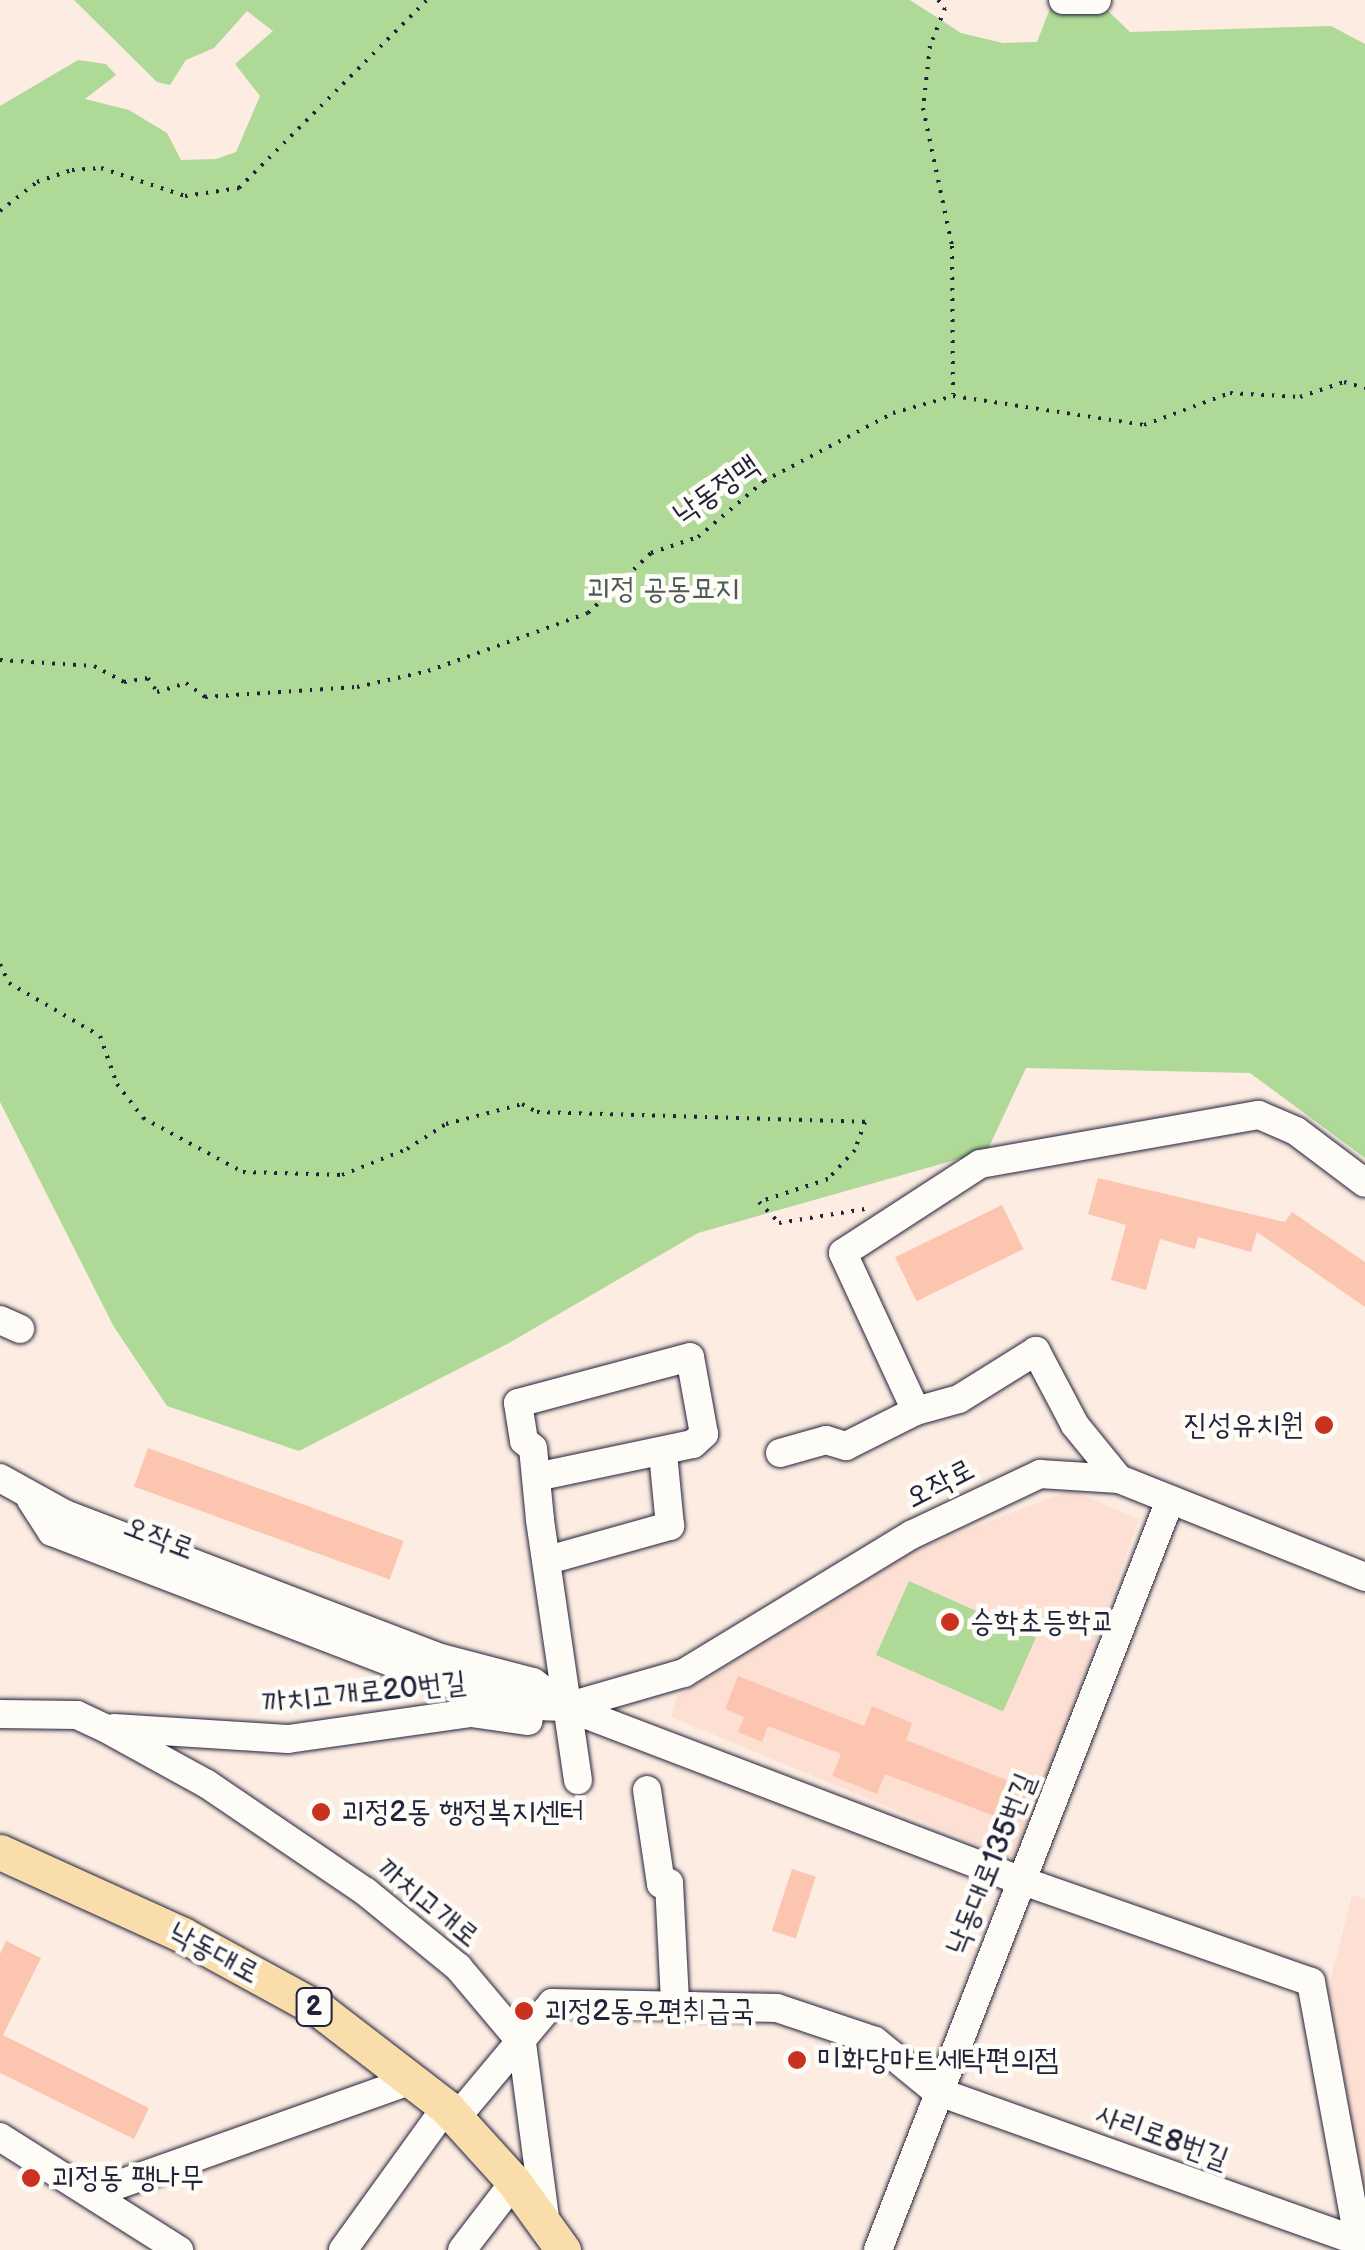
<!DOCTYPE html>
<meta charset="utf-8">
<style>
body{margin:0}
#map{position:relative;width:1365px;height:2250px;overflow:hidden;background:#fdece2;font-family:"Balsamiq Sans","Poor Story",sans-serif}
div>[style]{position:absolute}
.built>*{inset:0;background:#fde0d3}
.green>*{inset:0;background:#afd996;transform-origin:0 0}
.building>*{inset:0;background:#fcc5b0;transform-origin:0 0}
.path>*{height:4px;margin-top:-2px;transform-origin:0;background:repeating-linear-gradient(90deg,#22223b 0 2.5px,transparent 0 10.5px)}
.roads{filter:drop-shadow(0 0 2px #22223b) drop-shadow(0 0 2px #22223b)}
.minor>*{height:28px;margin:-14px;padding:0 14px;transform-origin:14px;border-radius:14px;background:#fdfcf7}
.major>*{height:35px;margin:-17.5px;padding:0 17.5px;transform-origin:17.5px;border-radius:17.5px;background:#f9deab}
.dots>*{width:28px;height:28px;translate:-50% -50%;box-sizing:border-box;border:5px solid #fdfcf7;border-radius:50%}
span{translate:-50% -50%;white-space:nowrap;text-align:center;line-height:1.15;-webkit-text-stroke:9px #fdfcf7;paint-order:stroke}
.shield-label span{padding:2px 8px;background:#fdfcf7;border:2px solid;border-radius:8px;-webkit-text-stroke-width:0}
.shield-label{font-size:28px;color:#22223b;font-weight:700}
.street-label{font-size:30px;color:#22223b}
.park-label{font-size:30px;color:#4c5956}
.poi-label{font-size:30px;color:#22223b}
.right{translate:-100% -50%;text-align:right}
.left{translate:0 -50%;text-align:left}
</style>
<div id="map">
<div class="built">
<div style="clip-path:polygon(1071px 1490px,1139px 1519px,1018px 1861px,671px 1717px,677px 1696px,917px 1549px)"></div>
<div style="clip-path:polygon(1352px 1895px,1365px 1899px,1365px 2196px,1328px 1990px)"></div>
</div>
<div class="green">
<div style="clip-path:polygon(74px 0,910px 0,961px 33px,1003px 43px,1037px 42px,1051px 6px,1105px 8px,1130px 32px,1331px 26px,1365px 44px,1365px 1158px,1250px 1073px,1026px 1068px,987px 1151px,698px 1233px,509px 1343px,299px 1451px,167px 1406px,114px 1327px,0 1102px,0 106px,78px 60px,106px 64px,116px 75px,85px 99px,129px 110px,167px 133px,181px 160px,216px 159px,236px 152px,260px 96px,235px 64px,273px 31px,247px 11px,214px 48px,186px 60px,170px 85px,157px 82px)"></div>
<div style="left:909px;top:1581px;width:139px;height:81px;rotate:24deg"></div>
</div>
<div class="building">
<div style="clip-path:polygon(1098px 1178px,1285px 1222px,1292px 1212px,1365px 1262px,1365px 1307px,1257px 1232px,1251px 1252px,1198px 1237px,1195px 1249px,1160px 1239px,1146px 1290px,1111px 1280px,1126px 1225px,1088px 1214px)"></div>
<div style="left:1002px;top:1205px;width:49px;height:119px;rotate:64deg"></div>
<div style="left:148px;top:1448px;width:272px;height:41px;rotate:20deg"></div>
<div style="clip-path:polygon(738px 1676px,864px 1726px,872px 1706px,912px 1723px,906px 1740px,1029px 1789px,1015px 1824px,885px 1774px,877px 1794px,832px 1776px,841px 1754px,768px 1726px,762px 1742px,738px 1732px,744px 1717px,725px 1709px)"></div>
<div style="left:792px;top:1869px;width:25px;height:65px;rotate:18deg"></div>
<div style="clip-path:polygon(6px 1941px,41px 1958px,3px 2035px,149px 2108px,134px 2139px,0 2073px,0 1954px)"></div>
</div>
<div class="path">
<div style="left:938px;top:0;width:11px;rotate:49deg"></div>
<div style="left:945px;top:8px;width:41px;rotate:111.5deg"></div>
<div style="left:930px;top:46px;width:62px;rotate:96.4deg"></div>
<div style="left:923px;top:108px;width:141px;rotate:78.1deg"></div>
<div style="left:952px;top:246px;width:148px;rotate:89.6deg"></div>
<div style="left:0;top:211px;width:47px;rotate:-38.1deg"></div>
<div style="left:37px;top:182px;width:37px;rotate:-19deg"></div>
<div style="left:72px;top:170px;width:29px;rotate:-4deg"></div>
<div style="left:101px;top:168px;width:89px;rotate:18.4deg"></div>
<div style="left:185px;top:196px;width:55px;rotate:-8.4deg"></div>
<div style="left:239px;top:188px;width:266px;rotate:-45deg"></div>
<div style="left:0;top:660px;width:94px;rotate:3.7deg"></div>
<div style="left:94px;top:666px;width:34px;rotate:28deg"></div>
<div style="left:124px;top:682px;width:24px;rotate:-9deg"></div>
<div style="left:148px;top:678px;width:17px;rotate:57deg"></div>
<div style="left:157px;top:692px;width:30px;rotate:-17deg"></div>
<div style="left:186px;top:683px;width:24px;rotate:36deg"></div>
<div style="left:205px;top:697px;width:152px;rotate:-3.8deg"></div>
<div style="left:357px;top:687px;width:73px;rotate:-12.7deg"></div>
<div style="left:428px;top:671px;width:170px;rotate:-19.9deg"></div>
<div style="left:588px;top:613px;width:87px;rotate:-43.6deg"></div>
<div style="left:651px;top:553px;width:50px;rotate:-18.8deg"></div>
<div style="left:698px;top:537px;width:87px;rotate:-40.3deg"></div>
<div style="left:764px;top:481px;width:146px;rotate:-27.8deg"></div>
<div style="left:893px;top:413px;width:62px;rotate:-15.8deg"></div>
<div style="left:953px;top:396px;width:193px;rotate:8.6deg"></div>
<div style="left:1144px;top:425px;width:92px;rotate:-20.4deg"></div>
<div style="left:1230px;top:393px;width:70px;rotate:3.3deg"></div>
<div style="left:1300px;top:397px;width:46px;rotate:-18.8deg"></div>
<div style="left:1344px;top:382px;width:22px;rotate:16deg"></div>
<div style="left:0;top:964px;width:21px;rotate:65deg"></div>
<div style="left:9px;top:983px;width:105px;rotate:30.2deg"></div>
<div style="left:100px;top:1036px;width:51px;rotate:70.5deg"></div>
<div style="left:117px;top:1084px;width:43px;rotate:52.6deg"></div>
<div style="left:143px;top:1118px;width:114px;rotate:28.4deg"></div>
<div style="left:243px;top:1172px;width:99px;rotate:1.7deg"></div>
<div style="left:342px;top:1175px;width:70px;rotate:-21.8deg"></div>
<div style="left:407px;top:1149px;width:46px;rotate:-32.7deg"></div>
<div style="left:446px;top:1124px;width:79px;rotate:-14.7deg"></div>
<div style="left:522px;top:1104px;width:17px;rotate:28deg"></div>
<div style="left:537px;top:1112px;width:328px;rotate:1.7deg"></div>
<div style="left:865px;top:1122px;width:30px;rotate:110deg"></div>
<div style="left:855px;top:1150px;width:40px;rotate:133deg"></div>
<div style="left:828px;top:1179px;width:73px;rotate:161.6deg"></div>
<div style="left:759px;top:1202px;width:29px;rotate:46deg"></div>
<div style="left:779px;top:1223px;width:87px;rotate:-9.2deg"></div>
</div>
<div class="roads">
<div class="minor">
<div style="left:1063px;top:0;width:34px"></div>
<div style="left:0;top:1320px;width:22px;rotate:24deg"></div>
<div style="left:780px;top:1453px;width:48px;rotate:-15.8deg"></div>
<div style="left:826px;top:1440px;width:21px;rotate:17deg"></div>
<div style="left:846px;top:1446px;width:78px;rotate:-26.6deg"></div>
<div style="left:536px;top:1477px;width:160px;rotate:-11.9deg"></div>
<div style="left:693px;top:1444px;width:15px;rotate:-42deg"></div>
<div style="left:704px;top:1434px;width:78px;rotate:-100.3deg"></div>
<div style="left:690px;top:1357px;width:178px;rotate:165deg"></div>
<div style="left:518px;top:1403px;width:38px;rotate:81deg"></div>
<div style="left:524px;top:1441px;width:11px;rotate:38deg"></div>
<div style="left:533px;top:1448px;width:72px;rotate:84.4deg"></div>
<div style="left:540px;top:1520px;width:263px;rotate:81.7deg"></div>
<div style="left:0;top:1478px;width:74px;rotate:29deg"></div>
<div style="left:65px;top:1514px;width:403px;rotate:21deg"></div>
<div style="left:441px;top:1658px;width:95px;rotate:14.6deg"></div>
<div style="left:533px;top:1682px;width:41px;rotate:37.1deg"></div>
<div style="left:566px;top:1707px;width:486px;rotate:20.9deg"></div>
<div style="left:1020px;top:1880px;width:308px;rotate:19.3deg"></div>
<div style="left:1311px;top:1982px;width:272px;rotate:79.6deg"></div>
<div style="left:1119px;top:1479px;width:70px;rotate:-129.2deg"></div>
<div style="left:1075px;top:1425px;width:84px;rotate:-117.8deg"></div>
<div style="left:1036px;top:1351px;width:91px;rotate:148.1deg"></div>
<div style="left:959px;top:1399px;width:45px;rotate:164.4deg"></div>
<div style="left:916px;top:1411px;width:174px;rotate:-114.8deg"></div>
<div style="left:843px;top:1253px;width:163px;rotate:-33deg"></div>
<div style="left:980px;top:1164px;width:283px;rotate:-10deg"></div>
<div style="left:1259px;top:1115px;width:40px;rotate:23.4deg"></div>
<div style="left:1296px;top:1131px;width:86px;rotate:37deg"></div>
<div style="left:31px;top:1500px;width:38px;rotate:57deg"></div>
<div style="left:52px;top:1532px;width:409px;rotate:21deg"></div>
<div style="left:434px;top:1679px;width:105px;rotate:15deg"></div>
<div style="left:535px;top:1706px;width:31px;rotate:2deg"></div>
<div style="left:566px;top:1707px;width:123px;rotate:-16.1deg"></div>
<div style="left:684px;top:1673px;width:266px;rotate:-31.3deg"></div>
<div style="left:911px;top:1535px;width:143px;rotate:-25.3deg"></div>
<div style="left:1040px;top:1474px;width:79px;rotate:3.6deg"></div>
<div style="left:1119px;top:1479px;width:265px;rotate:21.7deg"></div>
<div style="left:548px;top:1560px;width:127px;rotate:-15.6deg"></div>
<div style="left:670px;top:1526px;width:73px;rotate:-95.5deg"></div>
<div style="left:0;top:1714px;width:77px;rotate:0.7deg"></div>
<div style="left:77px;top:1715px;width:31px;rotate:25deg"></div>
<div style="left:105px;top:1728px;width:116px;rotate:28.8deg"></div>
<div style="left:207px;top:1784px;width:192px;rotate:34.2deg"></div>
<div style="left:366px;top:1892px;width:119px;rotate:39.2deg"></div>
<div style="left:458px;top:1967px;width:99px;rotate:49.9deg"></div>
<div style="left:522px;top:2043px;width:184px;rotate:82.5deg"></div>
<div style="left:114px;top:1728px;width:174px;rotate:3.6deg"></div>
<div style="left:288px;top:1739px;width:185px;rotate:-8.1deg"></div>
<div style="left:471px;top:1713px;width:58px;rotate:8deg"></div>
<div style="left:647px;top:1790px;width:95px;rotate:81.5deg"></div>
<div style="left:661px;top:1884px;width:8px;rotate:-7deg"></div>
<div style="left:669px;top:1883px;width:119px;rotate:87.1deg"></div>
<div style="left:456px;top:2118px;width:150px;rotate:-50.1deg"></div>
<div style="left:552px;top:2003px;width:225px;rotate:1.3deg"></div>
<div style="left:777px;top:2008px;width:103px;rotate:18.6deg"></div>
<div style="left:875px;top:2041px;width:79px;rotate:39.3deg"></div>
<div style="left:936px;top:2091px;width:455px;rotate:19.6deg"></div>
<div style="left:0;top:2137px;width:212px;rotate:32.3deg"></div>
<div style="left:92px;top:2194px;width:341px;rotate:-19.6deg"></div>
<div style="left:343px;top:2250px;width:176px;rotate:-54.2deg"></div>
<div style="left:462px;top:2250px;width:86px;rotate:-52.6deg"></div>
<div style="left:878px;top:2250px;width:802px;rotate:-68.72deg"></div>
</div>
<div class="major">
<div style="left:0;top:1852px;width:201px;rotate:24.4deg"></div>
<div style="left:183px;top:1935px;width:156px;rotate:28.7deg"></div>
<div style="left:320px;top:2010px;width:159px;rotate:37.6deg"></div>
<div style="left:446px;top:2107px;width:101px;rotate:47.8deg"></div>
<div style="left:514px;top:2182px;width:84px;rotate:54.2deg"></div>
</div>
</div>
<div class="dots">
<div style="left:1324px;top:1425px;background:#c8321e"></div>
<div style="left:950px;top:1622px;background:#c8321e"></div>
<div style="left:321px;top:1812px;background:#c8321e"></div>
<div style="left:524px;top:2011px;background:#c8321e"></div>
<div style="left:797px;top:2060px;background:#c8321e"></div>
<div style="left:31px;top:2178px;background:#c8321e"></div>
</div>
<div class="shield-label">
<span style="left:314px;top:2007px">2</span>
</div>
<div class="street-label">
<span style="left:716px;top:490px;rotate:-35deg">낙동정맥</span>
<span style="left:940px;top:1484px;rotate:-27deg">오작로</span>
<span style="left:159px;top:1538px;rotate:21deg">오작로</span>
<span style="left:364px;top:1693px;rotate:-6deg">까치고개로20번길</span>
<span style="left:991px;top:1864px;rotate:-68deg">낙동대로135번길</span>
<span style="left:428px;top:1903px;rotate:39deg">까치고개로</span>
<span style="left:214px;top:1953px;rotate:28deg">낙동대로</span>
<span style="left:1162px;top:2137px;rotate:20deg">사리로8번길</span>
</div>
<div class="park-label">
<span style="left:663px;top:589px">괴정 공동묘지</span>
</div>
<div class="poi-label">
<span class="right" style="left:1304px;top:1425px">진성유치원</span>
<span class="left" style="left:970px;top:1622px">승학초등학교</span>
<span class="left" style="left:341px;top:1812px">괴정2동 행정복지센터</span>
<span class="left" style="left:544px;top:2011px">괴정2동우편취급국</span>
<span class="left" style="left:817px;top:2060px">미화당마트세탁편의점</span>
<span class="left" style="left:51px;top:2178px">괴정동 팽나무</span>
</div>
</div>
